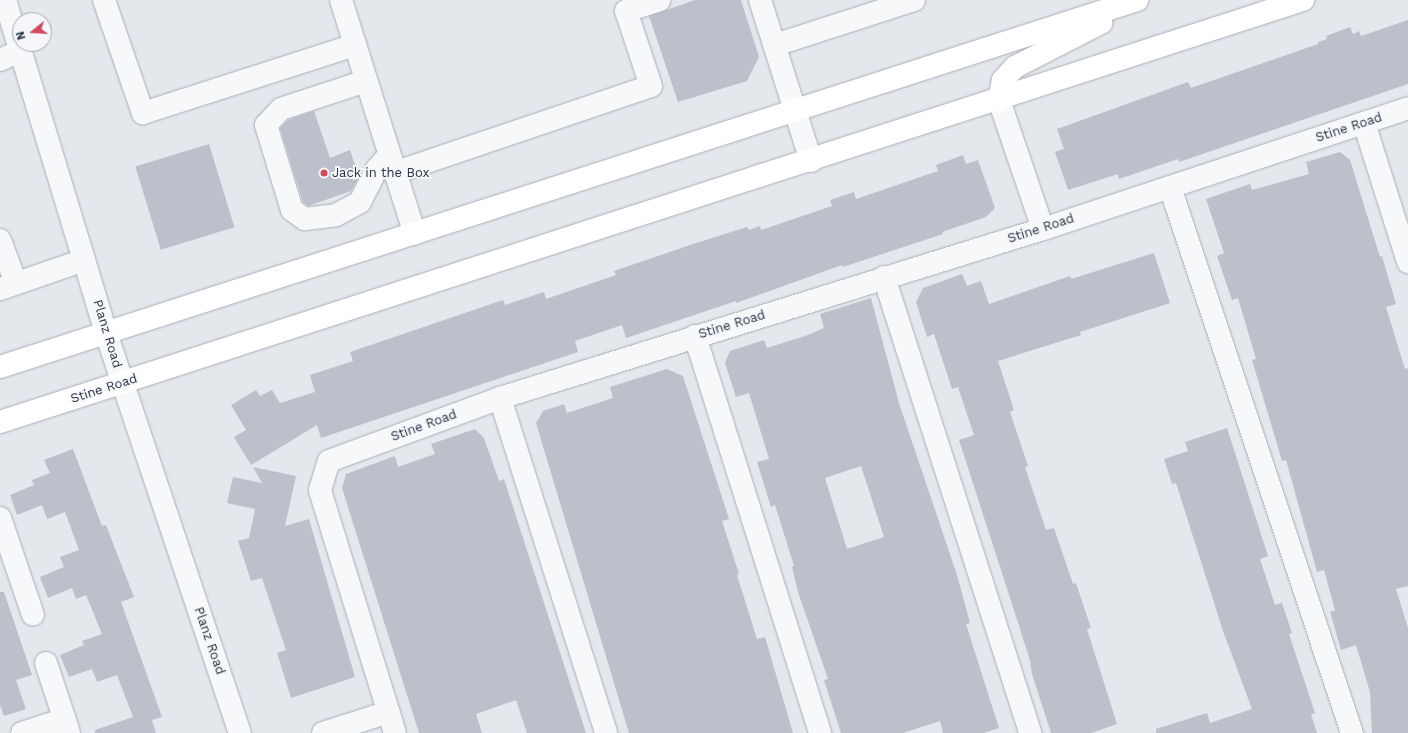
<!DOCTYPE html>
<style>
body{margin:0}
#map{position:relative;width:1408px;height:733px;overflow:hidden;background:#e4e7ec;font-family:"Work Sans",sans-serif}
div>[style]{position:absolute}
.building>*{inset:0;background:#bbc0ca;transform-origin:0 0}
.roads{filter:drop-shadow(0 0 1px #a9aeb7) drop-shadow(0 0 1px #a9aeb7)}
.minor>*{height:22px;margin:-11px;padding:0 11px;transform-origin:11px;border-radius:11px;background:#f7f8fa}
.major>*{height:22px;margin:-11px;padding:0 11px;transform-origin:11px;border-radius:11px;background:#fff}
.dots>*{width:11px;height:11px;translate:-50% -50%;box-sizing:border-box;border:2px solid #f4f6f9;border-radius:50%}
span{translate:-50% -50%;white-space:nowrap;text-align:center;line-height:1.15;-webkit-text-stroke:4px #f4f6f9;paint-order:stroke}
.street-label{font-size:13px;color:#2b3445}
.poi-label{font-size:13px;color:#2b3445}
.left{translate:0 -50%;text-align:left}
.north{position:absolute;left:12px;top:12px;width:40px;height:40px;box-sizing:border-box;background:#f4f6f9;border:1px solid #a4a8b1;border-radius:50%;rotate:252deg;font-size:11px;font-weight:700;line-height:16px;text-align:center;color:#2b3445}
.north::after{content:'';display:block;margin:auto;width:14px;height:18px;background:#d1495b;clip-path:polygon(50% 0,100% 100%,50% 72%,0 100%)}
</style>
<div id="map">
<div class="building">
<div style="clip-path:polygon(695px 0,741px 0,759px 57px,747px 81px,678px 102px,649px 16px)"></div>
<div style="clip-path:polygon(1408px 20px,1408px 84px,1179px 162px,1178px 159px,1119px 179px,1118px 174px,1068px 190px,1055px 152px,1064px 149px,1057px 129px,1188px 82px,1191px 88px,1275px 59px,1318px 44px,1318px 42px,1327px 39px,1326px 36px,1350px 27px,1353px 34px,1359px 31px,1361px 36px)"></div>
<div style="clip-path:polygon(314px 111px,330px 158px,350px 150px,359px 177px,351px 191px,308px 206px,303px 202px,280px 128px,288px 120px)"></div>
<div style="left:209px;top:144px;width:87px;height:77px;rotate:73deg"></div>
<div style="clip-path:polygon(1340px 152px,1350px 160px,1380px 257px,1382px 256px,1396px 304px,1386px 307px,1405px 369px,1408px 368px,1408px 586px,1396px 589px,1408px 628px,1408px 733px,1372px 733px,1370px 692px,1356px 645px,1341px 650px,1330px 612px,1335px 610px,1324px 570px,1317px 572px,1286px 460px,1282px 461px,1252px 360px,1256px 359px,1238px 298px,1232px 300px,1217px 256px,1224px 253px,1206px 199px,1250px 184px,1252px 190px,1309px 174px,1306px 162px)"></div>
<div style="clip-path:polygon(963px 155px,966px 164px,978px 160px,995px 208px,986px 217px,942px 232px,943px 234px,843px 267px,842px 265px,736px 303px,736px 301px,626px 338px,622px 325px,575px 341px,578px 352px,321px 438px,317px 425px,251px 465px,234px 437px,246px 430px,231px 405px,256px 390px,260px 396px,272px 390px,280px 403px,315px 392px,310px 375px,353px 361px,350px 352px,503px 300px,505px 305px,544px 292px,546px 299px,616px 275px,614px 271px,693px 244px,747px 227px,749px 230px,760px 226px,761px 230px,832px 206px,830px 200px,854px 192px,856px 199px,938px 171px,936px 165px)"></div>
<div style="clip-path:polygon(1154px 253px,1170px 303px,1080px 332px,1081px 335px,998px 361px,1014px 410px,1010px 412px,1028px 466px,1025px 467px,1046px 530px,1054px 528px,1073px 584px,1076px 583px,1091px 628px,1087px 629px,1117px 724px,1091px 733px,1051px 733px,1032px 674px,1030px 660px,959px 440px,974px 435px,958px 387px,952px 389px,934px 334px,927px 337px,916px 302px,923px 288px,962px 274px,967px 286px,981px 281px,989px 304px,1070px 276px,1071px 279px)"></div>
<div style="clip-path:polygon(evenodd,871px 298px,899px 403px,957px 575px,970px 623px,966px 624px,999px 728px,984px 733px,943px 733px,940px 721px,903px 733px,841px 733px,824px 680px,828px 679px,798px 592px,792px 567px,794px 566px,775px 505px,771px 507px,757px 462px,769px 459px,749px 393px,736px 397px,725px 363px,730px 351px,764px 340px,767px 348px,808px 335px,824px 328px,820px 314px,871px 298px,861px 466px,884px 537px,847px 549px,825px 478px,861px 466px)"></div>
<div style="clip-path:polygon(667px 369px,683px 376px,729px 519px,722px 521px,739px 574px,737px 575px,757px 639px,765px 637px,793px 733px,629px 733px,536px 423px,543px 411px,564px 404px,567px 413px,613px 398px,610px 387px)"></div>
<div style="clip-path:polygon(1227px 428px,1268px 556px,1260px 559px,1275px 605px,1282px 603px,1292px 633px,1289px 634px,1315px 713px,1311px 714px,1317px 733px,1156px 733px,1156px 729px,1207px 713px,1210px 723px,1252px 709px,1223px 631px,1176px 483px,1172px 484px,1164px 459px,1188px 451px,1185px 442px)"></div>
<div style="clip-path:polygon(475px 429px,484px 438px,499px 481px,504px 479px,586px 733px,527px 733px,516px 700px,476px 714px,482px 733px,419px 733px,342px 488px,346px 474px,395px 456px,398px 467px,435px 454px,431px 444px)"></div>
<div style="clip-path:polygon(73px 449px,102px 526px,106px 525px,134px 597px,121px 602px,162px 717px,152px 720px,156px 733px,95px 733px,95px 730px,133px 717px,117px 675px,97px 682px,92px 669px,69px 677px,60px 655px,84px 645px,82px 641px,102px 634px,86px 595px,76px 599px,72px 588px,48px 598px,40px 577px,64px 567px,60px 557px,79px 550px,65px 512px,47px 519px,42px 505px,17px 515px,10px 495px,34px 485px,32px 480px,50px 473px,44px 460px)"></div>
<div style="clip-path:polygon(253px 467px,296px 476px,285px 526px,309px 519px,355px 677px,291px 698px,277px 653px,286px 650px,262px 578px,251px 581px,238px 541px,249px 538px,255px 509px,227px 503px,233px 477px,262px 483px)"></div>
<div style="clip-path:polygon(0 592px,4px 592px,32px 675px,16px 680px,26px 709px,4px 716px,0 705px)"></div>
</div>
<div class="roads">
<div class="minor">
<div style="left:5px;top:0;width:348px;rotate:73.1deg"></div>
<div style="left:106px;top:333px;width:422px;rotate:71.5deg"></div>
<div style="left:104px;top:0;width:120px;rotate:71deg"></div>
<div style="left:143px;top:113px;width:223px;rotate:-17.8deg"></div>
<div style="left:341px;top:0;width:245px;rotate:72.5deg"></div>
<div style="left:760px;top:0;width:169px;rotate:72.4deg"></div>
<div style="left:775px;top:45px;width:146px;rotate:-17.9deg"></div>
<div style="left:0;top:60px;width:22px;rotate:-24deg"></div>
<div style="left:366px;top:81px;width:89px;rotate:161.8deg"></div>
<div style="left:281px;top:109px;width:22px;rotate:133deg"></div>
<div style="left:266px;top:125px;width:89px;rotate:73deg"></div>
<div style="left:292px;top:210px;width:16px;rotate:35deg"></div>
<div style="left:305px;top:219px;width:31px;rotate:-7deg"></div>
<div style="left:336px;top:215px;width:27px;rotate:-28deg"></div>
<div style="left:360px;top:202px;width:37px;rotate:-63deg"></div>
<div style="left:377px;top:169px;width:18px;rotate:-49deg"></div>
<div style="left:999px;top:100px;width:136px;rotate:71.2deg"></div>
<div style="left:1364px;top:123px;width:146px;rotate:72.4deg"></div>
<div style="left:394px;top:173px;width:271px;rotate:-18.7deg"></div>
<div style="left:651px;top:86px;width:79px;rotate:-108.4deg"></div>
<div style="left:626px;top:11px;width:35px;rotate:-18deg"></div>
<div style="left:1170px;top:187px;width:576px;rotate:71.57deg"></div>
<div style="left:0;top:240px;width:46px;rotate:69.6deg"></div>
<div style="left:884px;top:277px;width:479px;rotate:72.2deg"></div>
<div style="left:0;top:289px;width:89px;rotate:-19deg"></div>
<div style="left:695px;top:336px;width:416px;rotate:72.5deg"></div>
<div style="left:500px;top:398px;width:351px;rotate:72.4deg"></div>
<div style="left:0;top:518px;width:102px;rotate:71.2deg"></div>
<div style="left:46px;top:663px;width:74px;rotate:71.8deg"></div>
<div style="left:22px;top:733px;width:45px;rotate:-18deg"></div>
<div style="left:323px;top:733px;width:69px;rotate:-17.7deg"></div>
<div style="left:395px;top:733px;width:254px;rotate:-107.2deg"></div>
<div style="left:320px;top:490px;width:30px;rotate:-73deg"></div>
<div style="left:329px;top:461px;width:182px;rotate:-20.2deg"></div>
<div style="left:500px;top:398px;width:569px;rotate:-17.29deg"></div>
<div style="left:1043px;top:229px;width:385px;rotate:-18.3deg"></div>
</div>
<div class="major">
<div style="left:999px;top:100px;width:20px;rotate:-79deg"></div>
<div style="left:1003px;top:80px;width:18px;rotate:-47deg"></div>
<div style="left:1015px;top:67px;width:97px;rotate:-27.1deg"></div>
<div style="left:0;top:367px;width:1195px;rotate:-17.89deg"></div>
<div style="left:0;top:422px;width:1370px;rotate:-17.95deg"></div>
</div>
</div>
<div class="dots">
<div style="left:324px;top:173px;background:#d1495b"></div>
</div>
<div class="street-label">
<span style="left:1349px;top:128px;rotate:-18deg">Stine Road</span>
<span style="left:1041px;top:229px;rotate:-18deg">Stine Road</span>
<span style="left:732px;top:325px;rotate:-17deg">Stine Road</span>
<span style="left:107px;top:334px;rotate:73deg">Planz Road</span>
<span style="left:104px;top:389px;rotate:-18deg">Stine Road</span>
<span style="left:424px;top:426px;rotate:-20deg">Stine Road</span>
<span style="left:209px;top:641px;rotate:71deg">Planz Road</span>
</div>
<div class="poi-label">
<span class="left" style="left:332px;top:173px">Jack in the Box</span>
</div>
<div class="north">N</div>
</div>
